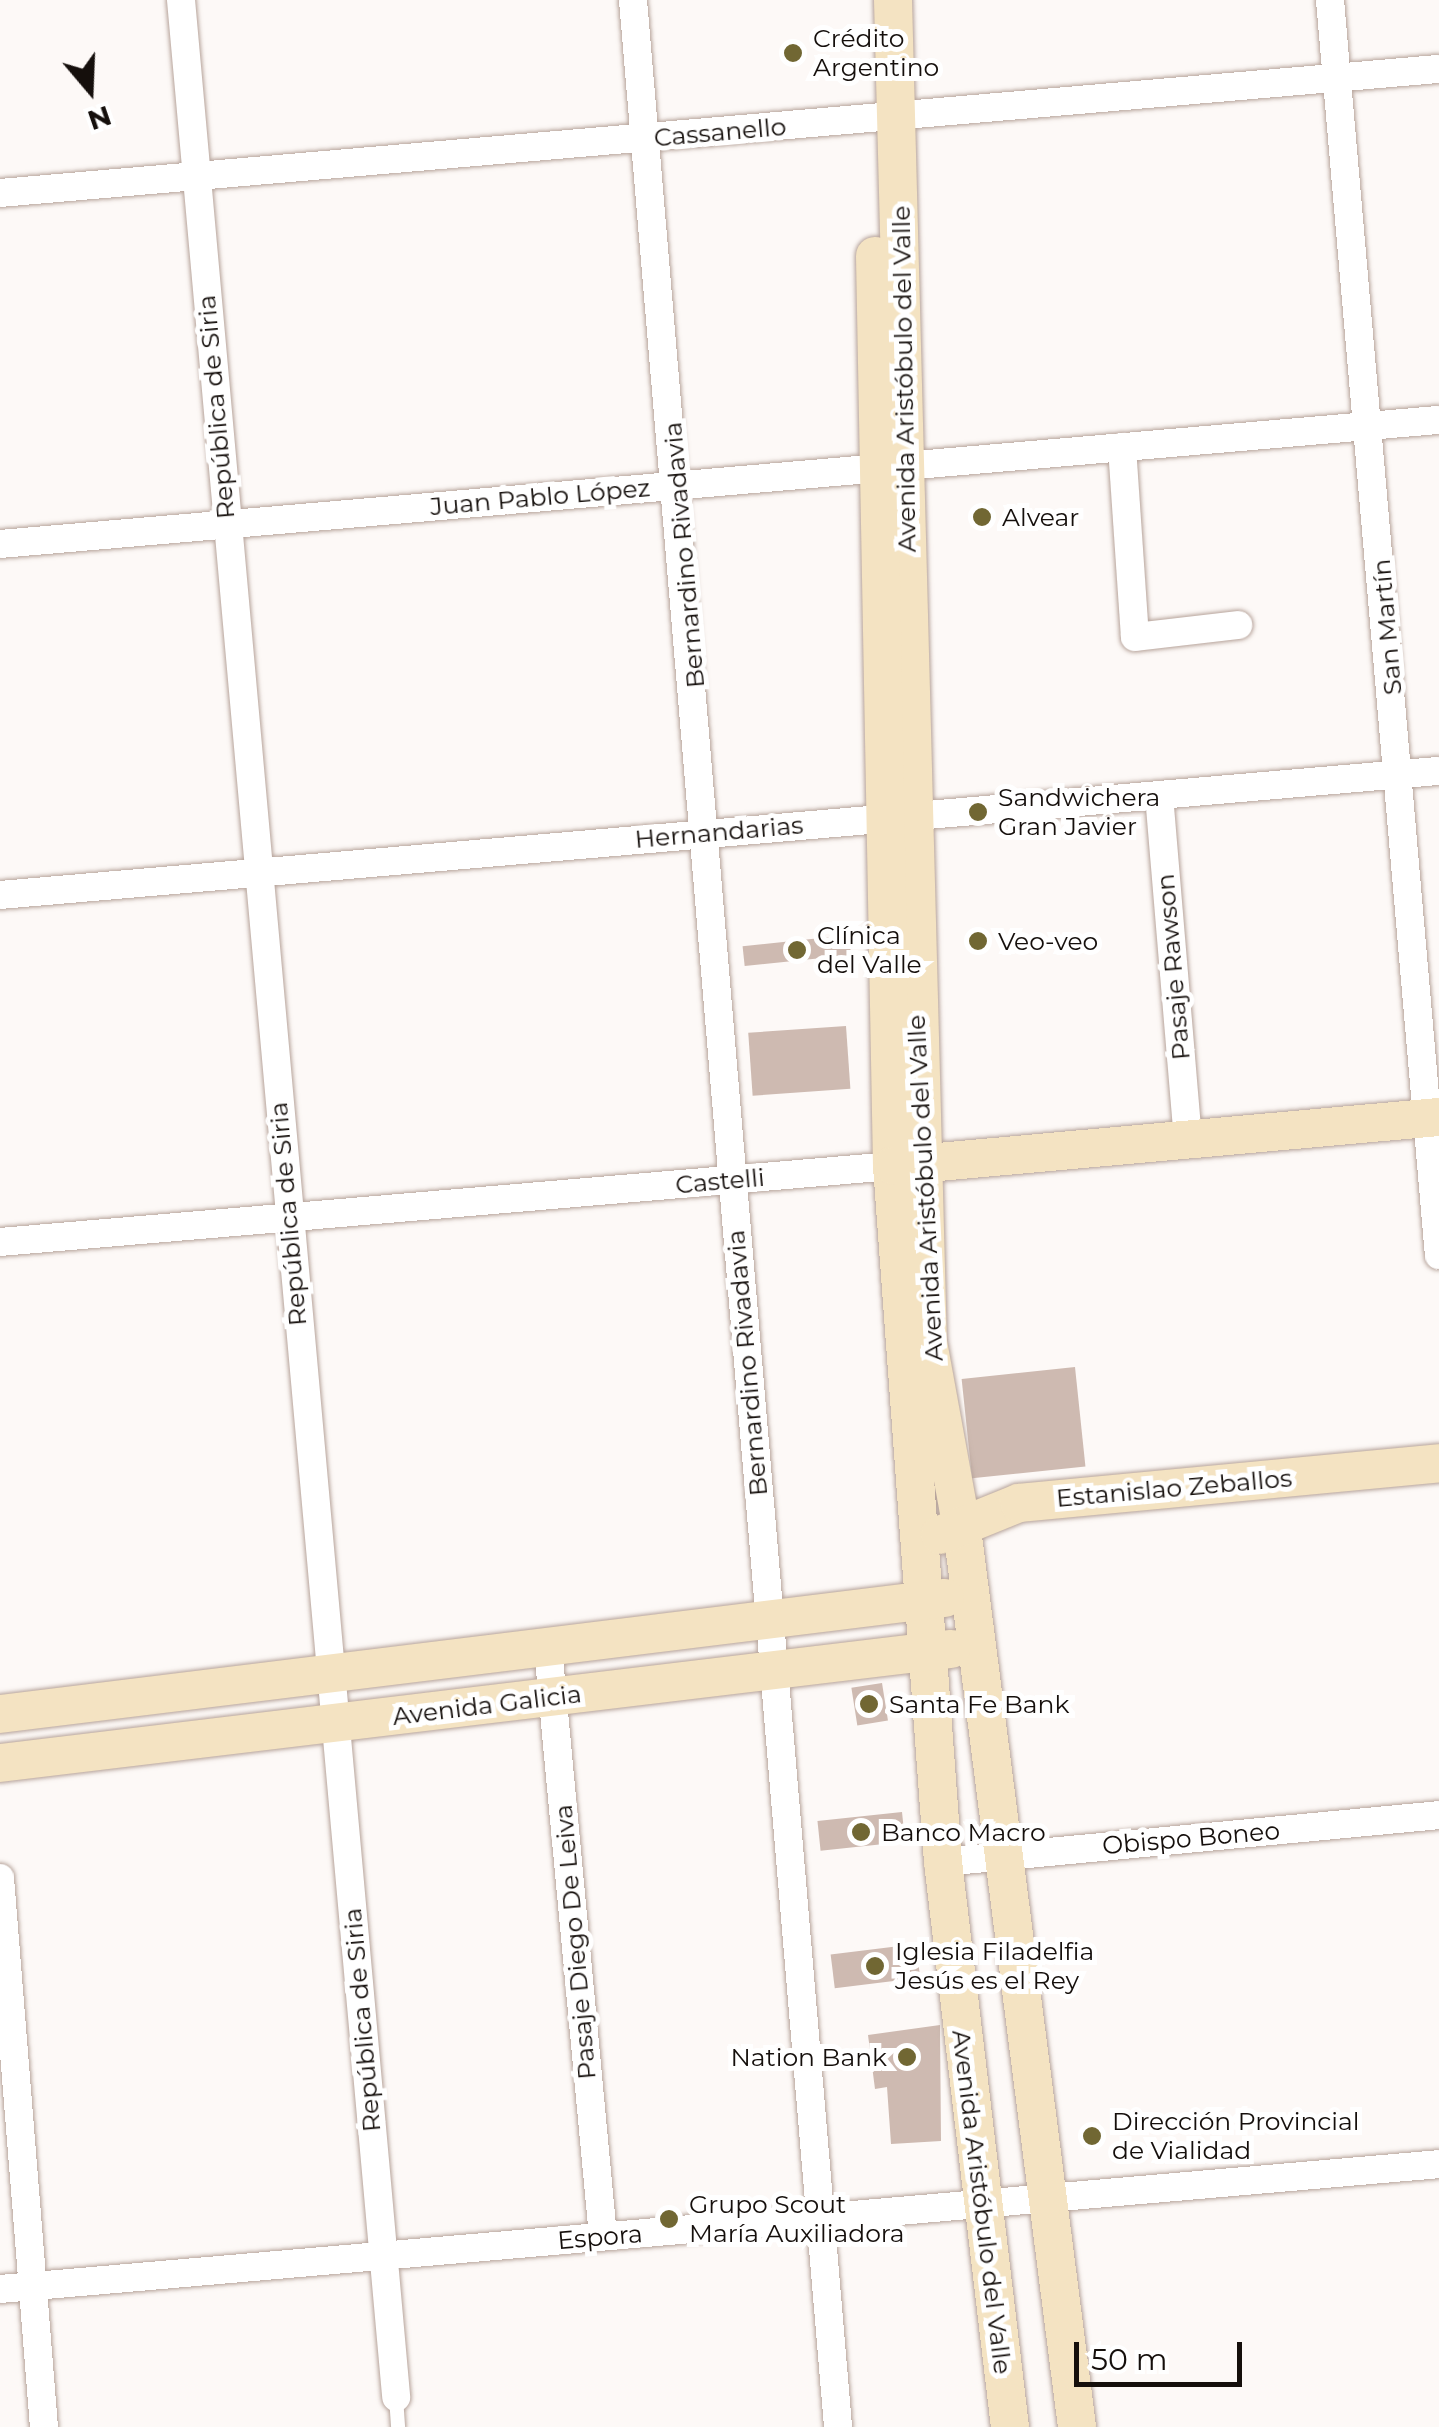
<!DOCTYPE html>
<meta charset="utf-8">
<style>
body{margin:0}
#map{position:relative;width:1439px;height:2427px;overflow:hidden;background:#fdf9f7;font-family:Montserrat,sans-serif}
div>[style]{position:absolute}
.building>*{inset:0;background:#cebab1;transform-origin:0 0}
.roads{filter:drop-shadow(0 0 2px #b7a49b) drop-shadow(0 0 2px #b7a49b)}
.lane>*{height:14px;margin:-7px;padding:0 7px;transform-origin:7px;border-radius:7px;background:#fff}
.street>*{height:28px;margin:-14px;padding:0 14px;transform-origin:14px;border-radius:14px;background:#fff}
.secondary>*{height:38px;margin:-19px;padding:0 19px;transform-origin:19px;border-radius:19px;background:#f4e3c2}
.dots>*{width:28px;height:28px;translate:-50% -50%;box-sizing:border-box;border:5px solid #fff;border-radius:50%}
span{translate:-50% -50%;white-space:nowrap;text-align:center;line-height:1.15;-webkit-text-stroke:10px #fff;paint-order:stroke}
.poi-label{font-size:25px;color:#150f0c}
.left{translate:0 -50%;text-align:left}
.right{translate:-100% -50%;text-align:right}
.street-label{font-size:25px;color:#150f0c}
.north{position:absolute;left:40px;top:40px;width:100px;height:100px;-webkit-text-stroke:8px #fff;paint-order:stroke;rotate:161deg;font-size:28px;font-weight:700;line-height:40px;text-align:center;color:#150f0c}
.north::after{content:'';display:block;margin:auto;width:35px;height:45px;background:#150f0c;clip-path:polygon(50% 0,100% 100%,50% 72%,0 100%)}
.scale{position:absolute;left:1074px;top:2342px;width:168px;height:45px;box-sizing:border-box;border:5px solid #150f0c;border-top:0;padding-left:12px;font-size:30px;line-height:35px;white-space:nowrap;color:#150f0c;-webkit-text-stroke:8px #fff;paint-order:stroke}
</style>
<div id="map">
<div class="building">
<div style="left:849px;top:935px;width:20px;height:107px;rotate:84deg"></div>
<div style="left:846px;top:1026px;width:63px;height:98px;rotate:86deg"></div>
<div style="left:1075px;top:1367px;width:100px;height:114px;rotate:84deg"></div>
<div style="left:882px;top:1683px;width:38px;height:31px;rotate:81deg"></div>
<div style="left:902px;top:1812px;width:30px;height:85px;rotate:84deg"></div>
<div style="left:916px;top:1944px;width:34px;height:86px;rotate:83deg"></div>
<div style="clip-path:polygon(940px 2025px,941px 2141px,891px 2144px,887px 2087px,875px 2089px,868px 2035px)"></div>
</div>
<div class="roads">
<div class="lane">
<div style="left:396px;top:2397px;width:30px;rotate:86deg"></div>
</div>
<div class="street">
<div style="left:181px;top:0;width:2407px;rotate:84.87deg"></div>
<div style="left:633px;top:0;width:2436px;rotate:85.17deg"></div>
<div style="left:1330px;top:0;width:1260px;rotate:85.04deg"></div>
<div style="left:0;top:193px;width:1444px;rotate:-4.93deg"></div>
<div style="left:1122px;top:447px;width:190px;rotate:86.1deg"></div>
<div style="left:1135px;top:637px;width:104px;rotate:-6.6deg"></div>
<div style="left:0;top:544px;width:1444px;rotate:-4.93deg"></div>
<div style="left:1159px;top:795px;width:346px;rotate:85.2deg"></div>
<div style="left:0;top:895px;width:1444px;rotate:-4.93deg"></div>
<div style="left:0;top:1242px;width:895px;rotate:-4.87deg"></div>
<div style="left:548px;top:1648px;width:591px;rotate:84.66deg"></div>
<div style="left:943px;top:1862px;width:498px;rotate:-5.4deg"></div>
<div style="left:0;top:1878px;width:551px;rotate:85.42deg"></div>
<div style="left:0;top:2289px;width:1444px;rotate:-4.96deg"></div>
</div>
<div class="secondary">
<div style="left:893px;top:0;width:1342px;rotate:88.51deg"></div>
<div style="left:928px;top:1342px;width:190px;rotate:79.7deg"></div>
<div style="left:962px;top:1529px;width:905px;rotate:82.7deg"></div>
<div style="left:875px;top:256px;width:910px;rotate:88.93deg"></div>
<div style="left:892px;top:1166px;width:698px;rotate:85.81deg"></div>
<div style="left:943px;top:1862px;width:569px;rotate:83.24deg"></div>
<div style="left:894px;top:1166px;width:547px;rotate:-5.14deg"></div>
<div style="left:940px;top:1535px;width:85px;rotate:-22.1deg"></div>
<div style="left:1019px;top:1503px;width:422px;rotate:-5.4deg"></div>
<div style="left:0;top:1714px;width:952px;rotate:-7deg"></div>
<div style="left:0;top:1763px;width:958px;rotate:-6.84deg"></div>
</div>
</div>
<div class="dots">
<div style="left:793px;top:53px;background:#716733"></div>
<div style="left:982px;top:517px;background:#716733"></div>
<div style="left:978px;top:812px;background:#716733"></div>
<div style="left:978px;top:941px;background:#716733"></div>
<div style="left:797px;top:950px;background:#716733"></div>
<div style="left:869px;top:1704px;background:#716733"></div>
<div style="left:861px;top:1832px;background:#716733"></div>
<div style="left:875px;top:1966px;background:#716733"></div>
<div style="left:907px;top:2057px;background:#716733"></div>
<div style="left:1092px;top:2136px;background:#716733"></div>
<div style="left:669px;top:2219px;background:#716733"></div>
</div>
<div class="poi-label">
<span class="left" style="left:813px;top:53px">Crédito<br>Argentino</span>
<span class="left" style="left:1002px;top:517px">Alvear</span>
<span class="left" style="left:998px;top:812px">Sandwichera<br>Gran Javier</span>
<span class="left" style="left:817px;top:950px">Clínica<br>del Valle</span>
<span class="left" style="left:998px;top:941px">Veo-veo</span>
<span class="left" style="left:889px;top:1704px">Santa Fe Bank</span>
<span class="left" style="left:881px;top:1832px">Banco Macro</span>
<span class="left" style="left:895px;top:1966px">Iglesia Filadelfia<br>Jesús es el Rey</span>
<span class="right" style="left:887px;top:2057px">Nation Bank</span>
<span class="left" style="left:1112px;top:2136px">Dirección Provincial<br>de Vialidad</span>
<span class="left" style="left:689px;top:2219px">Grupo Scout<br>María Auxiliadora</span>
</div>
<div class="street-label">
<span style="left:720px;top:132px;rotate:-5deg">Cassanello</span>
<span style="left:904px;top:379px;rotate:-91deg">Avenida Aristóbulo del Valle</span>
<span style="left:216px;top:407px;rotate:-95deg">República de Siria</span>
<span style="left:540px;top:497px;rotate:-5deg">Juan Pablo López</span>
<span style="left:684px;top:555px;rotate:-95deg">Bernardino Rivadavia</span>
<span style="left:1387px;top:627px;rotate:-95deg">San Martín</span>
<span style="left:719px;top:832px;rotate:-5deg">Hernandarias</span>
<span style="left:1173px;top:967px;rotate:-95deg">Pasaje Rawson</span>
<span style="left:720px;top:1181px;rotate:-5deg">Castelli</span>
<span style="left:925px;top:1188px;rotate:-93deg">Avenida Aristóbulo del Valle</span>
<span style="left:288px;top:1214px;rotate:-95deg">República de Siria</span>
<span style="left:747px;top:1363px;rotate:-95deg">Bernardino Rivadavia</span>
<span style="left:1174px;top:1488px;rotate:-5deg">Estanislao Zeballos</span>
<span style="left:487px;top:1705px;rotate:-7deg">Avenida Galicia</span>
<span style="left:1191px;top:1838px;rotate:-5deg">Obispo Boneo</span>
<span style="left:575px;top:1942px;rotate:-95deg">Pasaje Diego De Leiva</span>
<span style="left:362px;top:2020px;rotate:-95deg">República de Siria</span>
<span style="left:982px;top:2202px;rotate:83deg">Avenida Aristóbulo del Valle</span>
<span style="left:600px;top:2237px;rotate:-5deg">Espora</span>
</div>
<div class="north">N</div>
<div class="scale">50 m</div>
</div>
